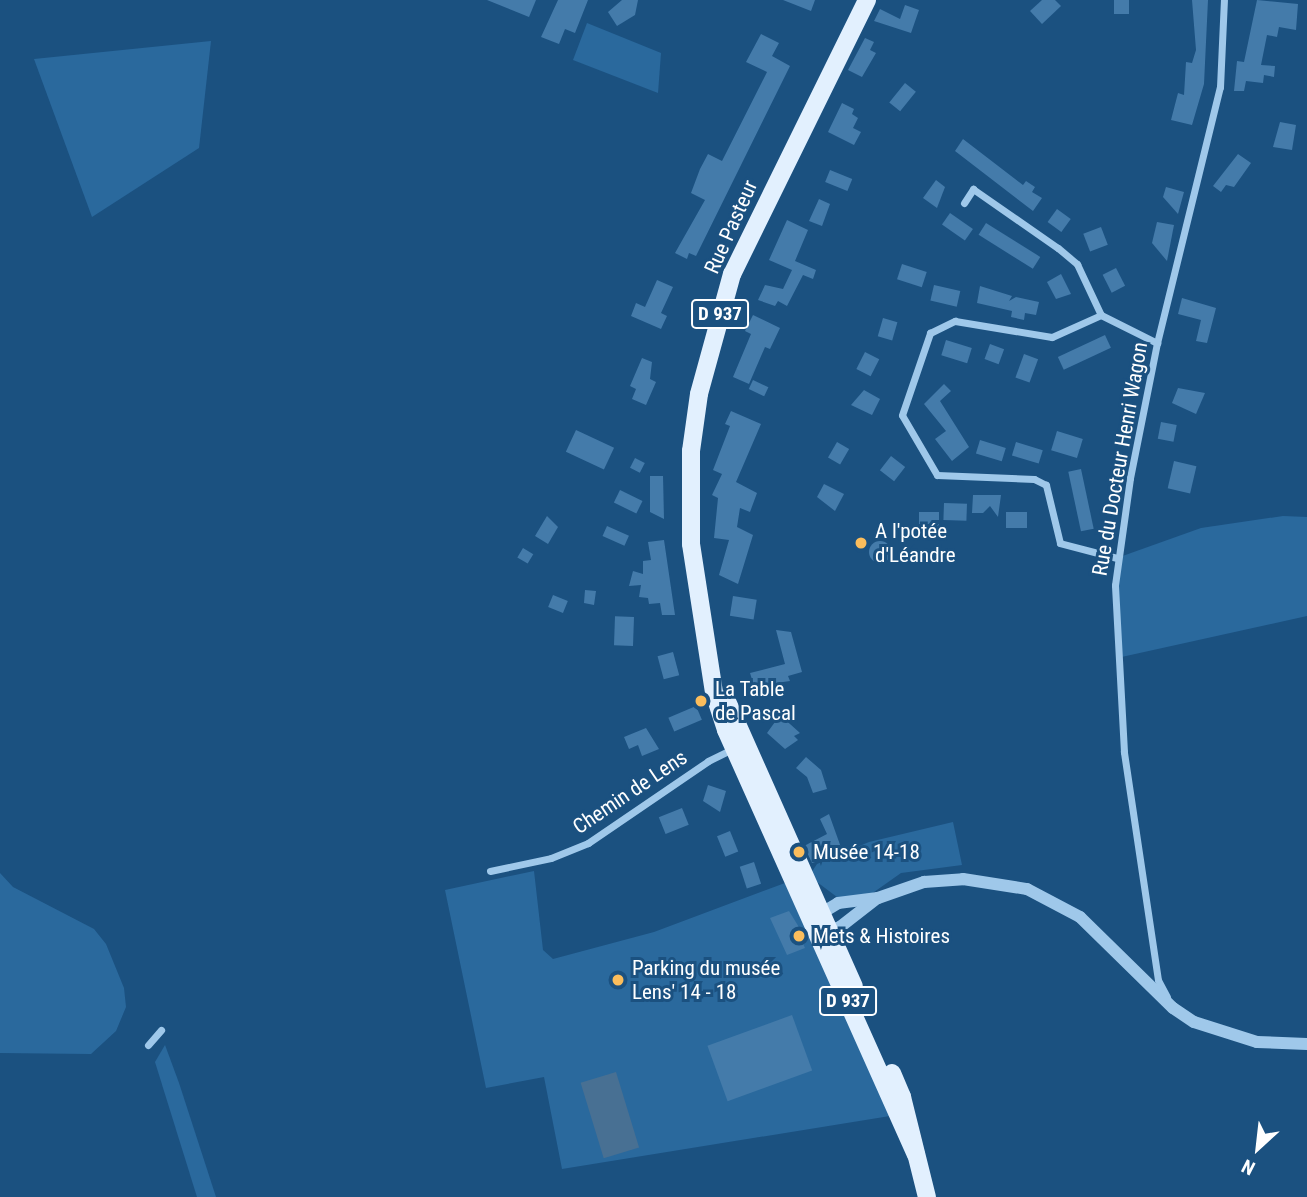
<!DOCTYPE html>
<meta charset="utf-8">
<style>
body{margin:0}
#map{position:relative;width:1307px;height:1197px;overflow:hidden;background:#1b5180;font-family:"Roboto Condensed",sans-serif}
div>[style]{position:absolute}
.green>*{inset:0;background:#2a699d}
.water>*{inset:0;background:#487093;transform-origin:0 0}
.building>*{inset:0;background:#447baa;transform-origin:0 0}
.round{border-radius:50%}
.minor>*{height:7px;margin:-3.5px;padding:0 3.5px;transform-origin:3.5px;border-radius:3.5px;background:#9fc8ea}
.tertiary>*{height:12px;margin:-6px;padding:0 6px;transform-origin:6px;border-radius:6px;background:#9fc8ea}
.primary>*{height:18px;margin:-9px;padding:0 9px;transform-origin:9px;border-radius:9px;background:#e2f0fe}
.dots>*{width:19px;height:19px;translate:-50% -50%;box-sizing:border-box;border:4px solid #1b5180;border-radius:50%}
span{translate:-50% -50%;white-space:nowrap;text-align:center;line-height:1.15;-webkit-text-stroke:6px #1b5180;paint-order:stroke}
.shield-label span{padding:2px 5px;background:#1b5180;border:2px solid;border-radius:5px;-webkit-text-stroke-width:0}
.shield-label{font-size:19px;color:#fff;font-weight:700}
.street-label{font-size:21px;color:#fff}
.poi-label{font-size:21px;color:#fff}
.left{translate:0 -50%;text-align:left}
.north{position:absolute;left:1223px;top:1113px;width:70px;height:70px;-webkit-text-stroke:5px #1b5180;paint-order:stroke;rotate:207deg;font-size:19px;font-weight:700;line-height:28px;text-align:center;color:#fff}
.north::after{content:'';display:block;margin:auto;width:24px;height:32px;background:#fff;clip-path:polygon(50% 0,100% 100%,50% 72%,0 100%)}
</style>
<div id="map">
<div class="green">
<div style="clip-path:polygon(587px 23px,661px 53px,658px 93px,573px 60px)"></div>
<div style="clip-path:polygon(211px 41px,199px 148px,92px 217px,34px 59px)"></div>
<div style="clip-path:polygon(1283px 516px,1307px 517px,1307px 616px,1117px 658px,1117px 558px,1201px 528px)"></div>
<div style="clip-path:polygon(953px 822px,962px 865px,901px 873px,867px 897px,837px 897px,809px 876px,817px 864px,869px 842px)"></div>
<div style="clip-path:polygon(534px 871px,543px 950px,553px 959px,654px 932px,785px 883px,890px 1116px,562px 1169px,544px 1077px,486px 1088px,445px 890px)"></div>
<div style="clip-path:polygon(0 873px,13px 887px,94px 929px,106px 944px,124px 988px,126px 1007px,116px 1031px,91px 1054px,0 1053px)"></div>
<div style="clip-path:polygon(165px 1045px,179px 1083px,216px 1197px,197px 1197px,155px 1062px)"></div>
</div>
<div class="water">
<div style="left:616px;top:1072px;width:79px;height:37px;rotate:73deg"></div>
</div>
<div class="building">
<div style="clip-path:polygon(487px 0,536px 0,529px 17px)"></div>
<div style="clip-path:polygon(558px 0,588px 0,575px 33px,565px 29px,559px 44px,541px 37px)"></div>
<div style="clip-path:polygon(622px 0,638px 0,635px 15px,617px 26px,608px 12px)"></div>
<div style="clip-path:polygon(783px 0,815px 0,811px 11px)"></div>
<div style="clip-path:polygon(1042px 0,1055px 0,1061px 6px,1042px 24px,1030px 11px)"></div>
<div style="left:1114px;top:0;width:15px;height:14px"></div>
<div style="clip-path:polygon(1192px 0,1208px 0,1204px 84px,1192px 125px,1171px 120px,1178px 93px,1184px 95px,1186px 62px,1192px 63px,1196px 50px)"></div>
<div style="clip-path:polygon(1257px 0,1298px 4px,1296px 30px,1279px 27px,1277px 37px,1267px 35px,1261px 65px,1275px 66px,1274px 77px,1264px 75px,1263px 83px,1246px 81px,1244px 91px,1234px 91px,1237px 61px,1244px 62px)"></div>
<div style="clip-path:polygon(905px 5px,919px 10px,911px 33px,874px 21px,880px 9px,900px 19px)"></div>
<div style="clip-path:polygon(761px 34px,779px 43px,772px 56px,790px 66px,696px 256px,689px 253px,687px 259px,675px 253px,705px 200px,691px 193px,700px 169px,708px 154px,722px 161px,767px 72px,746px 62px)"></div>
<div style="clip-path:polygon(865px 38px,874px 42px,870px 50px,876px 53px,862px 77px,848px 70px)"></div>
<div style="left:905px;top:83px;width:14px;height:25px;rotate:39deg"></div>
<div style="clip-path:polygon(842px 103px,854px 109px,852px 114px,858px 118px,853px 128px,861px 132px,854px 145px,828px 132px)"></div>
<div style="clip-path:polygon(1280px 122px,1296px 125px,1292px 150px,1273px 147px)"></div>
<div style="clip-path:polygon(963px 139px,1023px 185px,1026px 181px,1035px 187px,1032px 192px,1042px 198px,1033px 211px,955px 151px)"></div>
<div style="clip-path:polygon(1238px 154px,1251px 163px,1234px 187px,1226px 185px,1221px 192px,1213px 186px)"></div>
<div style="left:830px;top:170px;width:24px;height:13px;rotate:22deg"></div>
<div style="clip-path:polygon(936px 180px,945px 187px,937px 208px,923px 198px)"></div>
<div style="clip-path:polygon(1166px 187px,1184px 192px,1178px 214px,1163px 197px)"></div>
<div style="clip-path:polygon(819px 199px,830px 204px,822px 226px,809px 221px)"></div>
<div style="left:1057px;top:209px;width:17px;height:16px;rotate:36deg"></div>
<div style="left:950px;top:213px;width:28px;height:14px;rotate:35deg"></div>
<div style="clip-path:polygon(787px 220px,808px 230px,795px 261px,816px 270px,813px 279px,803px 275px,787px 306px,778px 301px,775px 306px,758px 300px,765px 285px,783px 289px,792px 270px,769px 260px)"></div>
<div style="clip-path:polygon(1157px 222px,1174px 225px,1167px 261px,1152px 243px)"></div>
<div style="left:986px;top:223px;width:64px;height:14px;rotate:32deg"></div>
<div style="left:1101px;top:227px;width:19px;height:19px;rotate:69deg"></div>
<div style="left:902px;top:264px;width:26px;height:16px;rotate:18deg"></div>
<div style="left:1116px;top:268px;width:20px;height:15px;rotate:63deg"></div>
<div style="clip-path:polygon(1061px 274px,1071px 294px,1056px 299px,1047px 282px)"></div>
<div style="clip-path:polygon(657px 280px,673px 287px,661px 313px,667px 316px,661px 329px,631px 316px,636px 303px,645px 307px)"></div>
<div style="left:934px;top:285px;width:27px;height:16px;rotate:13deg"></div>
<div style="clip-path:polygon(980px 286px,1012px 296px,1009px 301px,1016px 297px,1039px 302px,1036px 315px,1025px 313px,1024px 320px,1011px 317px,1012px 311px,977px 303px)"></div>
<div style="clip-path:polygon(1182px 298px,1216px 308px,1207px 343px,1196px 341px,1201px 320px,1178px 314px)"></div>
<div style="clip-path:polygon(753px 315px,780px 328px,770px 349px,765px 347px,749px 384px,733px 377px,751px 334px,745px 331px)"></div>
<div style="left:883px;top:318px;width:15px;height:19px;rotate:16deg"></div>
<div style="left:1105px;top:335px;width:14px;height:52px;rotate:65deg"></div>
<div style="left:946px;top:340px;width:27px;height:16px;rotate:17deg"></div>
<div style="left:990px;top:344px;width:15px;height:16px;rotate:20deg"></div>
<div style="left:865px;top:352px;width:16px;height:19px;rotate:27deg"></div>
<div style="left:1024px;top:354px;width:15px;height:25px;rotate:20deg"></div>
<div style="clip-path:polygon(642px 358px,652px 362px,650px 379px,656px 382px,646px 405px,632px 399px,636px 389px,630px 386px)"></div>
<div style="left:753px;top:380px;width:17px;height:10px;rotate:25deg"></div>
<div style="clip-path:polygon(944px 384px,951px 391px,940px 401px,969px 447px,952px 461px,935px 439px,946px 431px,924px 404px)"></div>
<div style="clip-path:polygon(1178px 388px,1205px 393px,1196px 414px,1172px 403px)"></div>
<div style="clip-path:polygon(864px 390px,880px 399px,872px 415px,851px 405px)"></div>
<div style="clip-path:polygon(731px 411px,761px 424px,736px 482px,757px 493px,750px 512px,740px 508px,737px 527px,753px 535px,738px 584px,719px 575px,729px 540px,714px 538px,718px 498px,712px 495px,722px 474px,713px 470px,730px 426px,725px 424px)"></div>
<div style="left:1161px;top:422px;width:16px;height:17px;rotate:11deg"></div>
<div style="left:576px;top:430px;width:42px;height:24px;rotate:25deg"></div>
<div style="left:1057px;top:431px;width:27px;height:20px;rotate:17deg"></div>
<div style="left:980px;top:440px;width:27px;height:14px;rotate:17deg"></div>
<div style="left:837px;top:442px;width:14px;height:18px;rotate:30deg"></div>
<div style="left:1016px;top:442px;width:28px;height:14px;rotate:17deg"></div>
<div style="left:891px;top:456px;width:18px;height:18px;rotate:38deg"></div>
<div style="left:635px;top:458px;width:11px;height:11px;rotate:27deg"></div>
<div style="left:1174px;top:461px;width:23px;height:28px;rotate:13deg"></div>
<div style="left:1081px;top:469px;width:61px;height:13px;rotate:78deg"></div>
<div style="clip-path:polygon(650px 476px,663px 476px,664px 519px,650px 512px)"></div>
<div style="clip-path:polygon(824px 484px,844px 494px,835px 511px,817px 497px)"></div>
<div style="left:620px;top:490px;width:25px;height:14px;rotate:26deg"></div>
<div style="clip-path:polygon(973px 495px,1001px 495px,998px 517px,990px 506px,983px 513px,972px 513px)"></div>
<div style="left:944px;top:503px;width:23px;height:17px;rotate:2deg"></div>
<div style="clip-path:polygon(919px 512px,939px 512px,939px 534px,912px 534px,919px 527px)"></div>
<div style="left:1006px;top:512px;width:21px;height:16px"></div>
<div style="clip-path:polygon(547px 516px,558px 527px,548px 544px,535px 536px)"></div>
<div style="left:607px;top:526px;width:24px;height:11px;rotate:24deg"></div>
<div style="clip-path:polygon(664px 540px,670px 581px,675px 615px,662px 615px,660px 603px,649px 604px,648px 598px,639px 597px,641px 585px,629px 586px,633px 571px,643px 574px,643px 561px,651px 560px,648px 542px)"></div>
<div class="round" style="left:869px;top:541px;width:22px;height:22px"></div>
<div style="left:523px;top:548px;width:12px;height:11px;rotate:31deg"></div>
<div style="clip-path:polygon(585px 590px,596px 591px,594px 605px,584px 603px)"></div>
<div style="left:553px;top:595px;width:16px;height:13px;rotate:22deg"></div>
<div style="left:733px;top:596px;width:24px;height:20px;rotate:9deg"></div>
<div style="left:634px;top:617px;width:29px;height:19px;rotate:92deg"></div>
<div style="clip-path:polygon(776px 630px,791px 632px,802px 672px,788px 676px,790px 681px,754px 686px,750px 673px,785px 664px)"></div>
<div style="left:673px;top:652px;width:24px;height:16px;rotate:75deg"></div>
<div style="left:696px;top:706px;width:15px;height:30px;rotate:67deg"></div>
<div style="clip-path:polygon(780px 715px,800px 733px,794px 736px,798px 740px,785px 749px,767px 733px)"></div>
<div style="clip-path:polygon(646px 728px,659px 749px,642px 756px,638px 745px,629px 749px,624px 737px)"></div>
<div style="clip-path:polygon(806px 757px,821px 770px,827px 789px,813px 793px,807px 777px,796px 768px)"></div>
<div style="clip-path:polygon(708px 785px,726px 791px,720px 812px,703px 801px)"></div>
<div style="left:682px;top:808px;width:18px;height:25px;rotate:68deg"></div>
<div style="clip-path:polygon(829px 814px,843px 853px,812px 863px,804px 846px,827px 834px,820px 819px)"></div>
<div style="left:730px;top:831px;width:22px;height:14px;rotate:68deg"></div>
<div style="left:754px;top:862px;width:23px;height:15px;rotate:72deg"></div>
<div style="clip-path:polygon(789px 911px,805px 937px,801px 939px,805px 948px,787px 955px,770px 918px)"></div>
<div style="left:792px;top:1015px;width:59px;height:90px;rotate:70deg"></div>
</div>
<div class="minor">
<div style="left:964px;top:203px;width:17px;rotate:-57deg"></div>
<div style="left:973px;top:189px;width:103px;rotate:34.8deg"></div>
<div style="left:1058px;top:248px;width:25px;rotate:40deg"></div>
<div style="left:1077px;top:264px;width:56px;rotate:64.8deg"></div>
<div style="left:1117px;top:558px;width:59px;rotate:-165.3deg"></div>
<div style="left:1060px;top:543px;width:60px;rotate:-103.6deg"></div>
<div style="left:1046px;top:485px;width:13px;rotate:-153deg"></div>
<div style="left:1034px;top:479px;width:97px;rotate:-177.6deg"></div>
<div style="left:937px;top:475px;width:69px;rotate:-120.3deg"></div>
<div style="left:902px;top:415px;width:87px;rotate:-71.1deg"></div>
<div style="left:930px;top:333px;width:28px;rotate:-26deg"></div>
<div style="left:955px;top:321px;width:98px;rotate:9.4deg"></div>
<div style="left:1052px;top:337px;width:54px;rotate:-24.2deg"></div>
<div style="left:1101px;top:315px;width:63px;rotate:26.6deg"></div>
<div style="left:490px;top:871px;width:62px;rotate:-12deg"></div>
<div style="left:551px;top:858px;width:40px;rotate:-22deg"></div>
<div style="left:588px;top:843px;width:145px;rotate:-34.3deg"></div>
<div style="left:708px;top:761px;width:28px;rotate:-26deg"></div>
<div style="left:1167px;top:997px;width:19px;rotate:-118deg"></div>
<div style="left:1158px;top:980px;width:231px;rotate:-98.5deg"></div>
<div style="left:1124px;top:752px;width:167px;rotate:-93.1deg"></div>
<div style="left:1115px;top:585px;width:108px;rotate:-82deg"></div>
<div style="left:1130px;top:478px;width:138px;rotate:-78.7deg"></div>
<div style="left:1157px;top:343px;width:264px;rotate:-76.2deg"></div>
<div style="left:1220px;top:87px;width:87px;rotate:-87.4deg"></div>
<div style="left:148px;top:1045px;width:20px;rotate:-49deg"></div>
</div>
<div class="tertiary">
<div style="left:815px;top:917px;width:27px;rotate:-31deg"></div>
<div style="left:838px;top:903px;width:40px;rotate:-7.1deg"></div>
<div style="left:878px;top:898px;width:49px;rotate:-19.2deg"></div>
<div style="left:924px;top:882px;width:39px;rotate:-4deg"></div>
<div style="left:963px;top:879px;width:65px;rotate:8.9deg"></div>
<div style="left:1027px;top:889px;width:60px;rotate:27.8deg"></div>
<div style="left:1080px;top:917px;width:130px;rotate:44.4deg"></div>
<div style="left:1173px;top:1008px;width:25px;rotate:34deg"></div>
<div style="left:1194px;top:1022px;width:66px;rotate:17.6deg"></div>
<div style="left:1257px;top:1042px;width:50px;rotate:2.3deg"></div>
<div style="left:824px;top:932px;width:17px;rotate:-17deg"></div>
<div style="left:840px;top:927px;width:46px;rotate:-37.9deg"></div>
</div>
<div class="primary">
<div style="left:867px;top:0;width:305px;rotate:116.2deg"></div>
<div style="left:732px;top:274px;width:124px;rotate:105.4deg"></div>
<div style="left:699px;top:394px;width:58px;rotate:98deg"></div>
<div style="left:691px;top:451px;width:93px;rotate:90deg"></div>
<div style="left:691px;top:544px;width:151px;rotate:81.2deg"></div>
<div style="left:714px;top:693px;width:39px;rotate:72deg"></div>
<div style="left:726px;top:730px;width:465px;rotate:65.9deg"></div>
<div style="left:726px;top:699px;width:314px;rotate:66deg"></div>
<div style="left:892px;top:1073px;width:26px;rotate:67deg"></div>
<div style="left:902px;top:1097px;width:103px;rotate:76deg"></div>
</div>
<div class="dots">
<div style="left:861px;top:543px;background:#fbbd5c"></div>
<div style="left:701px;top:701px;background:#fbbd5c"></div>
<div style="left:799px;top:852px;background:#fbbd5c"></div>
<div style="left:799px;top:936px;background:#fbbd5c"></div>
<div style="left:618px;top:980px;background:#fbbd5c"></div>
</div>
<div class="shield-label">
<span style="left:720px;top:314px">D 937</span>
<span style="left:848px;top:1001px">D 937</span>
</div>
<div class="street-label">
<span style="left:731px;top:227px;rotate:-66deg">Rue Pasteur</span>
<span style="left:1120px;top:459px;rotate:-80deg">Rue du Docteur Henri Wagon</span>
<span style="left:630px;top:792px;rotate:-34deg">Chemin de Lens</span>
</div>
<div class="poi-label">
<span class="left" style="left:875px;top:543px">A l'potée<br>d'Léandre</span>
<span class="left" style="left:715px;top:701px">La Table<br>de Pascal</span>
<span class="left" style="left:813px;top:852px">Musée 14-18</span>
<span class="left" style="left:813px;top:936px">Mets &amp; Histoires</span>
<span class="left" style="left:632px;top:980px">Parking du musée<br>Lens' 14 - 18</span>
</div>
<div class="north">N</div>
</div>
